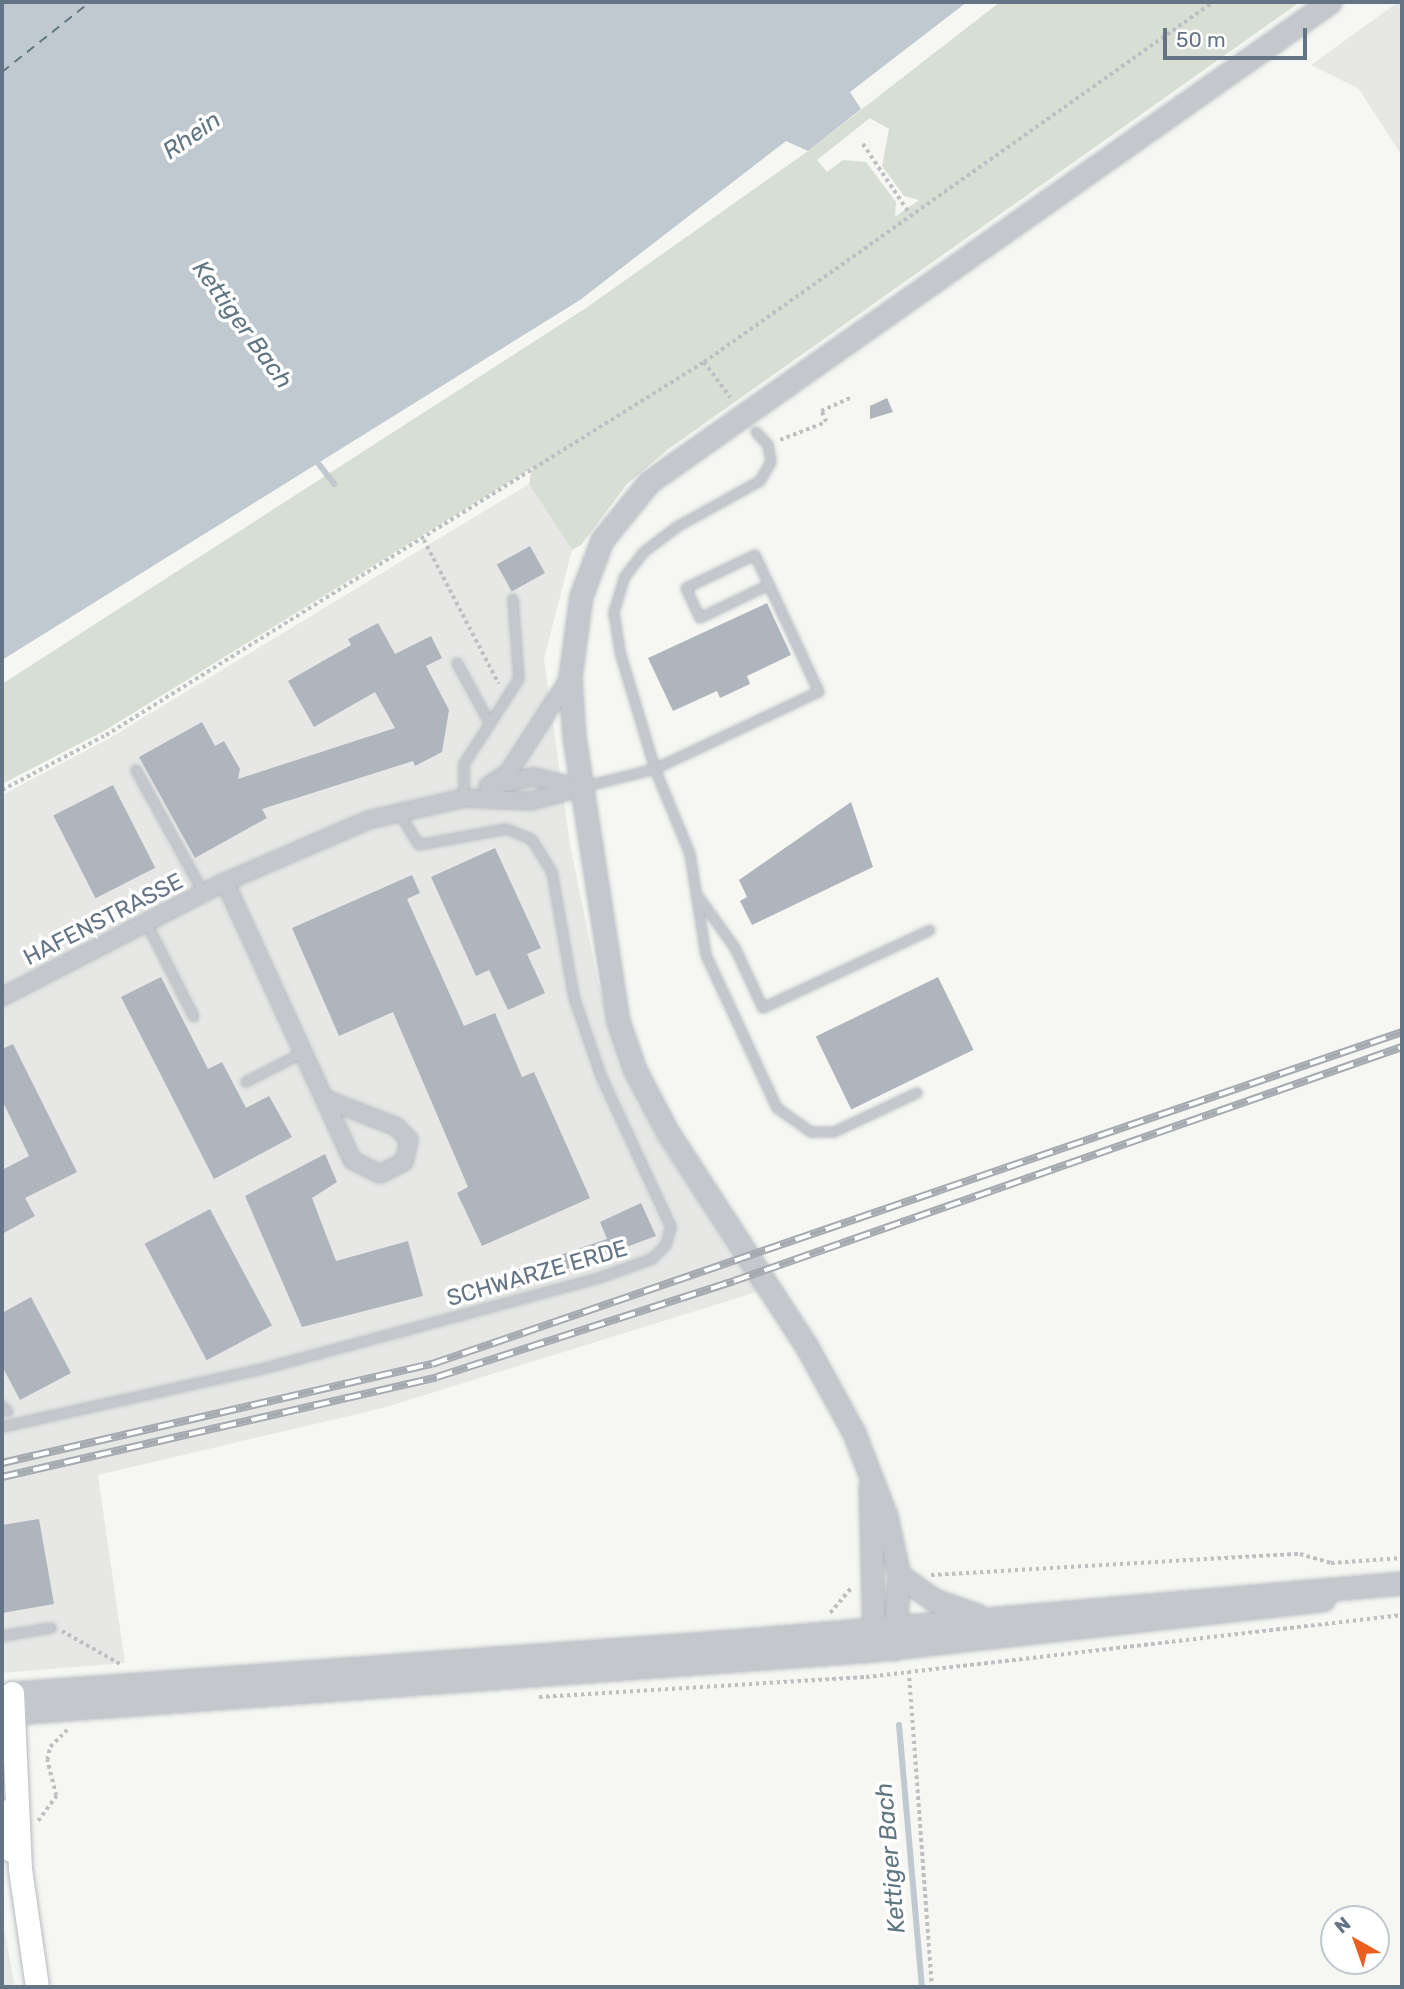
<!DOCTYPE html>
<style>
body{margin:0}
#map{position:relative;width:1404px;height:1989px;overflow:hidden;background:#f6f7f3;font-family:Rubik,sans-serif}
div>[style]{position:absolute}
.built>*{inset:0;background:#e7e8e6}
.green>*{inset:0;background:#d7ded4}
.water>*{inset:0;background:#bfc9cf}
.stream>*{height:6px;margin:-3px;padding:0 3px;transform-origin:3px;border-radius:3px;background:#bfc9cf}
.ferry>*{height:2px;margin-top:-1px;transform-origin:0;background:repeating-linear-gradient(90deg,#607682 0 9px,transparent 0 16px)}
.building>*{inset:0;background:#aeb5bc;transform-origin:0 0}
.path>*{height:3.5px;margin-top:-1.75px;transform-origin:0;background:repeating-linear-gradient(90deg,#bdc0c2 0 3.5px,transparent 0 7px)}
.roads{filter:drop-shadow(0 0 2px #b6bbc0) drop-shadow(0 0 2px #b6bbc0)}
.service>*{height:8px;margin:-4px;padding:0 4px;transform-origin:4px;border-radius:4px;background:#c4c7cb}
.minor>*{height:16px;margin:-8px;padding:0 8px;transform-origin:8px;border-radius:8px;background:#c4c7cb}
.tertiary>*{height:21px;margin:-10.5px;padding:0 10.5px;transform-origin:10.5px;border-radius:10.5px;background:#c4c7cb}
.secondary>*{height:23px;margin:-11.5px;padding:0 11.5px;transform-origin:11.5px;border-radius:11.5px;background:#fff}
.rail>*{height:8px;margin-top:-4px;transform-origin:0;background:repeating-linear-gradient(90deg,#fff 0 16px,#a4aab0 0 32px);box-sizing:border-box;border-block:2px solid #a4aab0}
span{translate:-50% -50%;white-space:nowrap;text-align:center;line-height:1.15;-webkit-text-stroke:7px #fff;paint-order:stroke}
.street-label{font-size:23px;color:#647485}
.water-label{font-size:24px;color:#607682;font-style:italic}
.frame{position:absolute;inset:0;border:4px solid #647485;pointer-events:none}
.north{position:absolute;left:1320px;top:1905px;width:70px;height:70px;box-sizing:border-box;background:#fff;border:2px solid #c1c7ce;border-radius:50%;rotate:320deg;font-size:19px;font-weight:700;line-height:28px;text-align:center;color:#647485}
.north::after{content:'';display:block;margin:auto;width:24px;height:32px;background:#ea5f20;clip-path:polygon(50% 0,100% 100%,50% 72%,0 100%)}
.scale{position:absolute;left:1163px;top:28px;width:144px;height:32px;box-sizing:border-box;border:4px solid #647485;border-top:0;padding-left:9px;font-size:21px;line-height:24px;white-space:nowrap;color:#647485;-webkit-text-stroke:5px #fff;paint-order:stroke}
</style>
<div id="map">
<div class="built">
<div style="clip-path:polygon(1398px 2px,1402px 2px,1402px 156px,1359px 89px,1311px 65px)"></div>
<div style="clip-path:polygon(529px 484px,572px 550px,544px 659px,570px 844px,598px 982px,623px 1064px,657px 1138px,760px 1291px,383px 1408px,98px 1475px,125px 1663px,2px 1673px,2px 795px,108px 739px)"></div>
<div style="clip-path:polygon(2px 1918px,15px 1987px,2px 1987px)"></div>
</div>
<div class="green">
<div style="clip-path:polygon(evenodd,1000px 2px,1300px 2px,667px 450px,627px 484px,581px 545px,572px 550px,529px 484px,532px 468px,104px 731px,2px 784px,2px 684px,586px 308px,808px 151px,1000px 2px,870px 118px,889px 129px,882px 166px,904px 196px,919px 200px,895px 217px,896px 202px,866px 162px,843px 160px,827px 172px,817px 160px,870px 118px)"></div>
</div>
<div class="water">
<div style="clip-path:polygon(2px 2px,967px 2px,850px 92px,861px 109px,808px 151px,786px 141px,580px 300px,2px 660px)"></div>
</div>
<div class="stream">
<div style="left:314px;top:458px;width:33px;rotate:52deg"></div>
<div style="left:899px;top:1725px;width:263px;rotate:85deg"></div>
</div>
<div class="ferry">
<div style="left:2px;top:72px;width:112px;rotate:-38.5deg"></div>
</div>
<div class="building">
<div style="clip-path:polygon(887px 398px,893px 412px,870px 419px,870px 406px)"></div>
<div style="left:530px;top:546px;width:31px;height:38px;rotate:61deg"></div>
<div style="clip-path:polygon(767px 603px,791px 655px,747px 676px,750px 684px,720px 698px,717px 691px,673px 711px,648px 658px)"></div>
<div style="clip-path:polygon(378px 623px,395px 654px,431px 636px,442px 658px,426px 666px,449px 710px,442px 752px,415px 766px,413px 761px,262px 809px,267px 818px,195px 858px,139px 757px,202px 722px,215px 746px,224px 741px,240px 769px,238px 779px,395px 728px,375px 692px,314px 727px,288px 681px,351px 645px,348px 639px)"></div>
<div style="left:113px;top:785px;width:93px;height:67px;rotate:63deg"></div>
<div style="clip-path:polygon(851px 802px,873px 867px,752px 925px,740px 901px,747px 897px,739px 880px)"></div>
<div style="clip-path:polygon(495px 848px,541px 948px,527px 954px,545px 993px,508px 1010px,489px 970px,476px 976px,431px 877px)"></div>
<div style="clip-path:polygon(412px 875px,420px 893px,407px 899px,464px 1026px,495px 1013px,522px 1077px,534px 1072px,590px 1198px,482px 1246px,457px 1193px,468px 1187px,393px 1012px,339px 1036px,292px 928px)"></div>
<div style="clip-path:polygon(161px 977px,208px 1069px,222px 1062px,246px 1108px,269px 1096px,292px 1137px,214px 1179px,121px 997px)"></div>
<div style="left:938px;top:977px;width:81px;height:136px;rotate:64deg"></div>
<div style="clip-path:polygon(13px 1044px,77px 1172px,25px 1198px,35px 1216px,2px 1234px,2px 1170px,29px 1156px,2px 1100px,2px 1049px)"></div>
<div style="clip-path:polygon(325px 1154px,337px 1182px,312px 1198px,336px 1261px,408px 1241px,423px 1296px,302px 1327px,245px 1196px)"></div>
<div style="clip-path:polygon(641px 1203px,656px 1236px,503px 1293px,498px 1276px,607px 1239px,600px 1222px)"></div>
<div style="left:210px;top:1209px;width:132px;height:74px;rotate:62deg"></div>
<div style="clip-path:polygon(31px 1297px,71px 1373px,20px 1400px,2px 1366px,2px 1313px)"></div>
<div style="clip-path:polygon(39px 1519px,54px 1604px,2px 1613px,2px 1525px)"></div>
</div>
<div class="path">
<div style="left:863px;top:144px;width:84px;rotate:56.1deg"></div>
<div style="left:704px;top:362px;width:44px;rotate:53.4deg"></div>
<div style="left:780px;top:440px;width:49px;rotate:-21.4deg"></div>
<div style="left:826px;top:422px;width:12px;rotate:-114deg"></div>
<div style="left:821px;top:411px;width:34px;rotate:-24deg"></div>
<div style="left:424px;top:540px;width:162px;rotate:62.5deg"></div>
<div style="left:2px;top:790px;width:118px;rotate:-27.9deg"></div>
<div style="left:106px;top:735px;width:705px;rotate:-31.95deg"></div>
<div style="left:704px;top:362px;width:623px;rotate:-35.27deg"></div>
<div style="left:931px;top:1575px;width:370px;rotate:-3.3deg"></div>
<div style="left:1300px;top:1554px;width:32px;rotate:16deg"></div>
<div style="left:1331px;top:1563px;width:71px;rotate:-4deg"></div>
<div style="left:830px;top:1613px;width:34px;rotate:-50deg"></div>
<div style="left:62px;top:1631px;width:69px;rotate:29.5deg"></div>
<div style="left:909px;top:1671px;width:317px;rotate:85.8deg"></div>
<div style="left:539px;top:1697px;width:328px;rotate:-3.5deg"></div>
<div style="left:866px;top:1677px;width:540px;rotate:-6.6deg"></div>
<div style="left:38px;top:1821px;width:31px;rotate:-54deg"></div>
<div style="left:56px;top:1796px;width:37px;rotate:-104deg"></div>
<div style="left:47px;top:1760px;width:13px;rotate:-77deg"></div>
<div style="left:50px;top:1747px;width:24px;rotate:-45deg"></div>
</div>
<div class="roads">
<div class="service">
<div style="left:756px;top:432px;width:18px;rotate:47deg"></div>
<div style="left:768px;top:445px;width:17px;rotate:80deg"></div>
<div style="left:771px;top:462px;width:22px;rotate:120deg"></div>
<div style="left:760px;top:481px;width:95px;rotate:151deg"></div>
<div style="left:677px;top:527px;width:41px;rotate:142.9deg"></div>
<div style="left:644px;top:552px;width:31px;rotate:128deg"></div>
<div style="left:625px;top:576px;width:39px;rotate:107deg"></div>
<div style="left:614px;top:613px;width:39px;rotate:81deg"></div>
<div style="left:620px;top:652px;width:122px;rotate:73.3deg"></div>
<div style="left:655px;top:769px;width:92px;rotate:67.6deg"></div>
<div style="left:690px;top:854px;width:102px;rotate:81deg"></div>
<div style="left:706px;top:955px;width:169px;rotate:65.1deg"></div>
<div style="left:777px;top:1108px;width:42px;rotate:35.2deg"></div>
<div style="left:811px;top:1132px;width:23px"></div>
<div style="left:834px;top:1132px;width:92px;rotate:-25.2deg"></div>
<div style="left:457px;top:663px;width:67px;rotate:61.5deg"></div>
<div style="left:136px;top:770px;width:139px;rotate:61.2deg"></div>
<div style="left:583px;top:787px;width:74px;rotate:-14deg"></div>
<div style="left:655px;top:769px;width:181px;rotate:-25.2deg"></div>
<div style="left:819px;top:692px;width:118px;rotate:-115deg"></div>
<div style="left:769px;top:585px;width:33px;rotate:-115deg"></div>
<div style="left:755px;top:555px;width:76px;rotate:154.4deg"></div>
<div style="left:686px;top:588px;width:33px;rotate:65deg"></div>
<div style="left:700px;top:618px;width:76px;rotate:-25.6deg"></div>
<div style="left:464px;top:798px;width:34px;rotate:-90deg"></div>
<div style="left:464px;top:764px;width:101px;rotate:-57.1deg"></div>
<div style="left:519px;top:679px;width:80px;rotate:-94.3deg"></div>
<div style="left:698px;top:896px;width:64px;rotate:54.6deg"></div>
<div style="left:735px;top:948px;width:66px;rotate:65deg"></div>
<div style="left:763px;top:1008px;width:184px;rotate:-25deg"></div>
<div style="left:146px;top:922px;width:106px;rotate:63.2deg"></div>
<div style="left:246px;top:1082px;width:65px;rotate:-27.3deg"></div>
<div style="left:2px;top:1406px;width:8px;rotate:45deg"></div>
<div style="left:2px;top:1427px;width:262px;rotate:-12.6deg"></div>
<div style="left:258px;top:1370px;width:353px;rotate:-15.1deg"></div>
<div style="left:599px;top:1278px;width:56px;rotate:-19.7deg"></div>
<div style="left:652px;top:1259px;width:20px;rotate:-45deg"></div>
<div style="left:666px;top:1245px;width:19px;rotate:-74deg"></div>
<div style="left:671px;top:1227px;width:166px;rotate:-114.9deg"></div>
<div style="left:601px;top:1076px;width:83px;rotate:-108.9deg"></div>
<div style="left:574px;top:997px;width:127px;rotate:-100deg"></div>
<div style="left:552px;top:872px;width:39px;rotate:-122deg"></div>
<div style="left:531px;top:839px;width:27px;rotate:-158deg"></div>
<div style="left:506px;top:829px;width:88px;rotate:169.6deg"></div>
<div style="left:419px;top:845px;width:39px;rotate:-122deg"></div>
<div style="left:2px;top:1636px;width:50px;rotate:-9.3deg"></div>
</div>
<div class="minor">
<div style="left:495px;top:785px;width:40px;rotate:-12deg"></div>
<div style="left:534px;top:777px;width:47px;rotate:13.4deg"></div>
<div style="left:488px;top:786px;width:24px;rotate:-33deg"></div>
<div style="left:508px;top:773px;width:114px;rotate:-57.1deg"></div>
<div style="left:225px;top:882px;width:306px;rotate:65.4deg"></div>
<div style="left:352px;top:1160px;width:31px;rotate:27deg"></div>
<div style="left:380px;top:1174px;width:27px;rotate:-27deg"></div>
<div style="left:404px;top:1162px;width:23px;rotate:-77deg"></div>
<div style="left:409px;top:1140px;width:18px;rotate:-133deg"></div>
<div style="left:397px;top:1127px;width:77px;rotate:-158.7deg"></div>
<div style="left:2px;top:997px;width:251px;rotate:-27.3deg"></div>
<div style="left:225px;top:882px;width:156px;rotate:-23.4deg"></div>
<div style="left:368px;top:820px;width:98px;rotate:-12.9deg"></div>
<div style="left:464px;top:798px;width:66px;rotate:2.6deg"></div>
<div style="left:530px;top:801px;width:52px;rotate:-14.6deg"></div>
</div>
<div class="tertiary">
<div style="left:870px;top:1487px;width:154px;rotate:88.5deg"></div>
<div style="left:899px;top:1575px;width:43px;rotate:35.5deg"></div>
<div style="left:934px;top:1600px;width:46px;rotate:19.2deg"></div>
<div style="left:894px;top:1649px;width:74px;rotate:-86.1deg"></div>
<div style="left:899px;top:1575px;width:60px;rotate:-102.4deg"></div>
<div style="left:886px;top:1516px;width:89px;rotate:-111.1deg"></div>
<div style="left:854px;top:1433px;width:98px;rotate:-118.7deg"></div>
<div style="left:807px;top:1347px;width:255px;rotate:-123deg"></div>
<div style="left:668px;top:1133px;width:71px;rotate:-117.6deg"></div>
<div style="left:635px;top:1070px;width:52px;rotate:-109.1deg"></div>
<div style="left:618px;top:1021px;width:287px;rotate:-98.8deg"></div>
<div style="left:574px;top:737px;width:60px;rotate:-93.8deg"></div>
<div style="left:570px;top:677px;width:82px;rotate:-82.3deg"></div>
<div style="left:581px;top:596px;width:60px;rotate:-69.4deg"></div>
<div style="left:602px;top:540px;width:75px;rotate:-51deg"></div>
<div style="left:649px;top:482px;width:833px;rotate:-35.18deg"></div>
<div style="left:12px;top:1693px;width:723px;rotate:-4.13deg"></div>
<div style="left:733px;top:1641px;width:672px;rotate:-4.95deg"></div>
<div style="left:13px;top:1713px;width:864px;rotate:-4.18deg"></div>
<div style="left:875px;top:1650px;width:451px;rotate:-6.4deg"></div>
</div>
<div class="secondary">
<div style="left:12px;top:1693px;width:176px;rotate:87.4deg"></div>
<div style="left:20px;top:1869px;width:119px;rotate:81.8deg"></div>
<div style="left:2px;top:1811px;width:40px;rotate:77deg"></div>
</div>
</div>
<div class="rail">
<div style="left:2px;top:1463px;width:441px;rotate:-13deg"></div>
<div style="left:432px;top:1364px;width:1025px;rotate:-18.89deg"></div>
<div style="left:2px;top:1477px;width:446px;rotate:-12.9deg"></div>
<div style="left:437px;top:1377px;width:312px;rotate:-17.9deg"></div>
<div style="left:734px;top:1281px;width:708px;rotate:-19.31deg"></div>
</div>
<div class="street-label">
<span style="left:103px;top:919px;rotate:-27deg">HAFENSTRASSE</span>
<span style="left:537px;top:1273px;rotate:-16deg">SCHWARZE ERDE</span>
</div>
<div class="water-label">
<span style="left:192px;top:136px;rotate:-35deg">Rhein</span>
<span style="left:242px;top:325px;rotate:54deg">Kettiger Bach</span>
<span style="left:891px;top:1858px;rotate:-95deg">Kettiger Bach</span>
</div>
<div class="frame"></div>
<div class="north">N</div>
<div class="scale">50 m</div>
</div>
